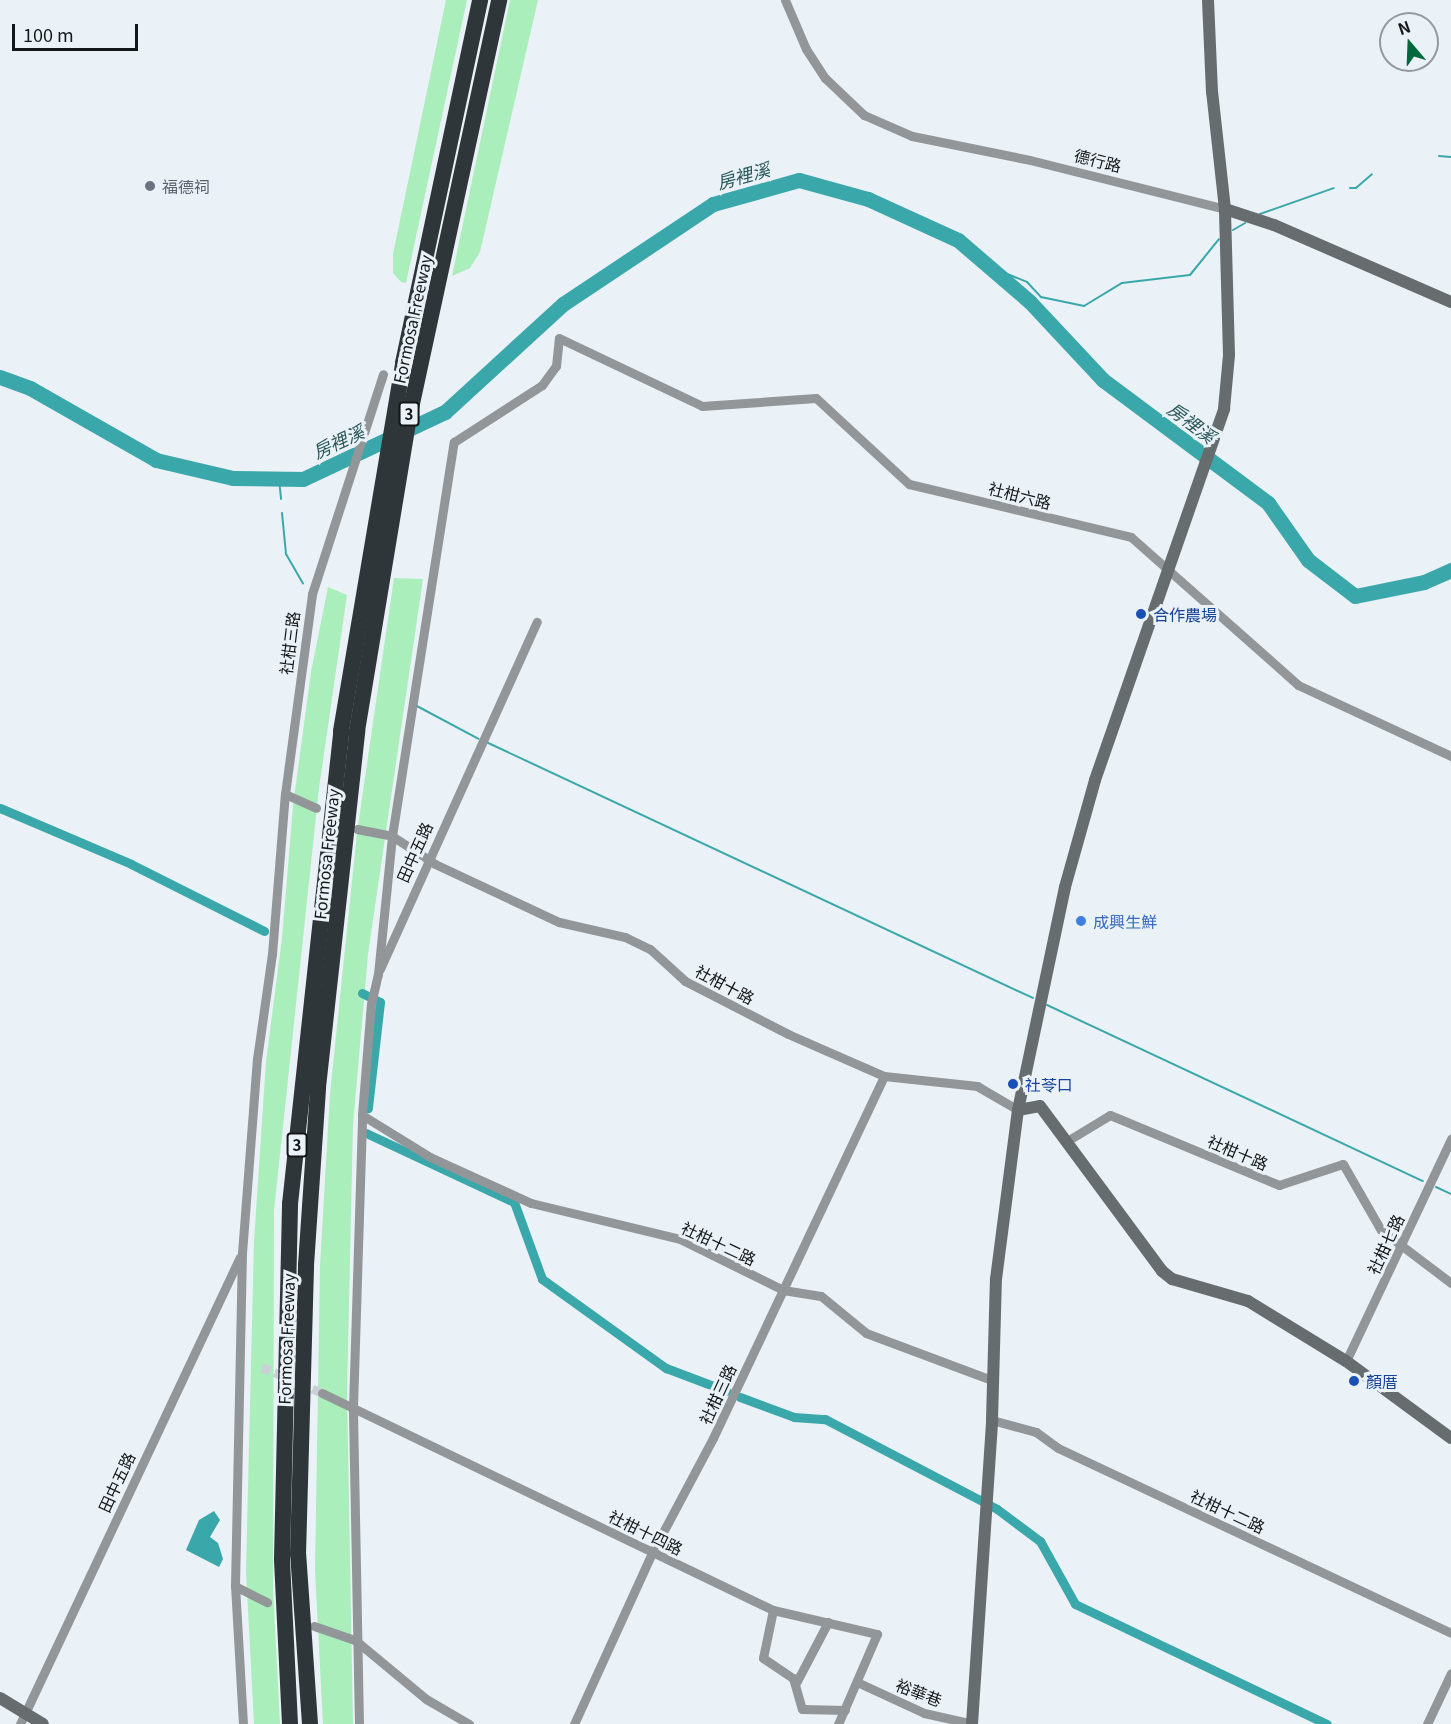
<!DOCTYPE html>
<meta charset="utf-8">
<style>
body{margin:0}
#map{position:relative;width:1451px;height:1724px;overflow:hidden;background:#eaf1f7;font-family:Georgia,"Noto Sans TC",serif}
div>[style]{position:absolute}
.green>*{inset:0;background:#aaeebc}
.water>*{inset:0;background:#3aa8aa}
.stream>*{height:2px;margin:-1px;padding:0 1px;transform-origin:1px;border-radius:1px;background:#3aa8aa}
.canal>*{height:9px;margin:-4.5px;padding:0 4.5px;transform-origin:4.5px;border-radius:4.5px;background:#3aa8aa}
.river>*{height:15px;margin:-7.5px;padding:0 7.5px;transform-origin:7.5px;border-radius:7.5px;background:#3aa8aa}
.street-tunnel>*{height:9px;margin-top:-4.5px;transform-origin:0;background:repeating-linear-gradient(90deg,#cad0d6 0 9px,transparent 0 13.5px)}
.street>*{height:9px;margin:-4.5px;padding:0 4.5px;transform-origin:4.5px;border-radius:4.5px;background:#939698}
.secondary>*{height:12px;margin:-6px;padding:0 6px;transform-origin:6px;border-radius:6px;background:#676c6e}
.highway>*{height:16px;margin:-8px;padding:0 8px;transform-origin:8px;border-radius:8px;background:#2f3639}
.dots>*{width:16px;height:16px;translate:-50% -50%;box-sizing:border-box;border:3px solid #eaf1f7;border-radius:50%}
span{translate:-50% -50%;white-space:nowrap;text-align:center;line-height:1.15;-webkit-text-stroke:6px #eaf1f7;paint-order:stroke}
.shield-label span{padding:2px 4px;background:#eaf1f7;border:2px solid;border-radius:4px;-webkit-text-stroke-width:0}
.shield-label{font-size:15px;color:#141719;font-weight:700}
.street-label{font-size:16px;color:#141719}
.worship-label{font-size:16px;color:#5b616d}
.left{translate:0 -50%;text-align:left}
.transit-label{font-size:16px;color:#164399}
.shop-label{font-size:16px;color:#366cbe}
.water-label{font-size:18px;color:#295758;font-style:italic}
.north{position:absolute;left:1379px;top:12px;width:60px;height:60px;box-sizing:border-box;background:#eaf1f7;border:2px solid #949a9e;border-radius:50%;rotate:341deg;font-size:16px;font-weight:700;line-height:24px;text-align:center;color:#141719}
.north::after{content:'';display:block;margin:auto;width:21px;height:27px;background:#00683d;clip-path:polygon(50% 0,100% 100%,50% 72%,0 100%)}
.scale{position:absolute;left:12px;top:24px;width:126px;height:27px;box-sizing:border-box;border:3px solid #141719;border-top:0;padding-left:8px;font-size:18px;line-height:21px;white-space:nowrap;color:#141719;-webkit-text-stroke:4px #eaf1f7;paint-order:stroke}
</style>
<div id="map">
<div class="green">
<div style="clip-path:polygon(446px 0,467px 0,406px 283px,401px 282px,393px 273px,393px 254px)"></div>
<div style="clip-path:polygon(510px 0,538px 0,480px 252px,470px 268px,452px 276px)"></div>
<div style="clip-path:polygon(394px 578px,423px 579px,368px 954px,353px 1125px,347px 1393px,353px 1724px,323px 1724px,315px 1571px,320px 1266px,330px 1094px,357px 833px)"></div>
<div style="clip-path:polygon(328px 587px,347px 595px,319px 788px,274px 1211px,273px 1589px,280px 1724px,254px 1724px,246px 1571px,254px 1241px,266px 1062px,282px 938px,293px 806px,311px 672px)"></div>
</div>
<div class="water">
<div style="clip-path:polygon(214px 1511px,220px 1520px,210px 1537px,218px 1543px,223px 1559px,219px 1567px,186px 1550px,199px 1520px)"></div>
</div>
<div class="stream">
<div style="left:1439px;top:156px;width:12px;rotate:5deg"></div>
<div style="left:1350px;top:188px;width:6px"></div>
<div style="left:1356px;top:188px;width:21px;rotate:-41deg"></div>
<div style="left:1260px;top:214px;width:78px;rotate:-19.4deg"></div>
<div style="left:1233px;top:230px;width:14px;rotate:-30deg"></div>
<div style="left:988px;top:266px;width:42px;rotate:22.3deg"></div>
<div style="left:1027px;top:282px;width:21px;rotate:47deg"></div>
<div style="left:1041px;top:297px;width:44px;rotate:11.8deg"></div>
<div style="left:1084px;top:306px;width:44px;rotate:-31.2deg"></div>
<div style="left:1122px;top:283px;width:68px;rotate:-6.7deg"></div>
<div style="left:1190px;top:275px;width:46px;rotate:-51.1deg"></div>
<div style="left:279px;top:479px;width:20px;rotate:84deg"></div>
<div style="left:282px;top:513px;width:41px;rotate:84.4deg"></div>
<div style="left:286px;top:554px;width:34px;rotate:60deg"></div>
<div style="left:415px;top:705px;width:72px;rotate:28deg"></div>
<div style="left:484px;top:741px;width:606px;rotate:25.09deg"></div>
<div style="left:1047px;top:1005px;width:415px;rotate:25.1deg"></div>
<div style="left:1436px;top:1187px;width:17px;rotate:25deg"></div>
</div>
<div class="canal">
<div style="left:0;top:808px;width:142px;rotate:23.1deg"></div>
<div style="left:131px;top:864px;width:149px;rotate:26.7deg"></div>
<div style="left:362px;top:993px;width:20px;rotate:27deg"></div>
<div style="left:380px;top:1002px;width:107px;rotate:96.5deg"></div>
<div style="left:366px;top:1133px;width:163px;rotate:25deg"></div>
<div style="left:514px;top:1202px;width:82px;rotate:70deg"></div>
<div style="left:542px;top:1279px;width:153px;rotate:35.7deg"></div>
<div style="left:666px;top:1368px;width:65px;rotate:20.7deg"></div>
<div style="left:740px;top:1397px;width:58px;rotate:20.3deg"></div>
<div style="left:794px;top:1417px;width:31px;rotate:4deg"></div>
<div style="left:825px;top:1419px;width:194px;rotate:27.6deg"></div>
<div style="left:997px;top:1509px;width:54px;rotate:36.7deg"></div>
<div style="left:1040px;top:1541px;width:72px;rotate:60.9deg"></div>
<div style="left:1075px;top:1604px;width:279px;rotate:25.5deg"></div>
</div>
<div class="river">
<div style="left:0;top:377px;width:32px;rotate:20deg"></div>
<div style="left:30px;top:388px;width:145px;rotate:29.7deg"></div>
<div style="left:156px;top:460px;width:79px;rotate:13.2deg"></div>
<div style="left:233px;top:478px;width:70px;rotate:0.8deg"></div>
<div style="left:303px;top:479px;width:157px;rotate:-25.3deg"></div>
<div style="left:445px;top:412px;width:160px;rotate:-42.5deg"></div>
<div style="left:563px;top:304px;width:180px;rotate:-33.7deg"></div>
<div style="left:713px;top:204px;width:89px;rotate:-15.6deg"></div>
<div style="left:799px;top:180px;width:72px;rotate:15.4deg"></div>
<div style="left:868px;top:199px;width:99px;rotate:24.5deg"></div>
<div style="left:958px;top:240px;width:95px;rotate:40.7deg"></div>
<div style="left:1030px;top:302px;width:107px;rotate:46.9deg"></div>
<div style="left:1103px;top:380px;width:206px;rotate:36.7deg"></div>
<div style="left:1268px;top:503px;width:70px;rotate:54.9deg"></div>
<div style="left:1308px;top:560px;width:59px;rotate:37.5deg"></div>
<div style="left:1355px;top:596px;width:70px;rotate:-11.5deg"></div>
<div style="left:1424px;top:582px;width:30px;rotate:-24deg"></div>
</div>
<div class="street-tunnel">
<div style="left:262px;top:1367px;width:28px;rotate:23deg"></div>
<div style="left:300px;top:1383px;width:24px;rotate:24deg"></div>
</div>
<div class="street">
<div style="left:785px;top:0;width:53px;rotate:66.8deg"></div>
<div style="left:806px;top:49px;width:35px;rotate:57deg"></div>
<div style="left:825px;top:78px;width:54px;rotate:43.5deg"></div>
<div style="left:864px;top:115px;width:52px;rotate:23.6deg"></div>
<div style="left:912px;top:136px;width:120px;rotate:11.5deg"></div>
<div style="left:1030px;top:160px;width:201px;rotate:14.1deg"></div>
<div style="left:285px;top:794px;width:202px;rotate:-82.3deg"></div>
<div style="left:312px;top:594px;width:231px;rotate:-72.1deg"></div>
<div style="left:357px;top:829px;width:36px;rotate:11deg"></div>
<div style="left:392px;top:836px;width:51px;rotate:33.1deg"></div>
<div style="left:435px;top:864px;width:137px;rotate:25.1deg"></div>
<div style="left:559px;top:922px;width:68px;rotate:12.8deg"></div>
<div style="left:625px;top:937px;width:28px;rotate:26deg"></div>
<div style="left:650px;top:949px;width:47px;rotate:42.4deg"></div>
<div style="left:685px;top:981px;width:116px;rotate:27.2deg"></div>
<div style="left:788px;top:1034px;width:105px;rotate:23.6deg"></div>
<div style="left:884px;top:1076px;width:94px;rotate:6.1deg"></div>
<div style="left:977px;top:1086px;width:48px;rotate:30.3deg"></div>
<div style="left:380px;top:969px;width:381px;rotate:-65.7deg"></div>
<div style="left:362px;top:1115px;width:80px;rotate:31.7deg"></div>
<div style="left:430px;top:1157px;width:111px;rotate:24.5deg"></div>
<div style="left:531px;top:1203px;width:153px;rotate:13.6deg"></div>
<div style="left:680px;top:1239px;width:115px;rotate:26.3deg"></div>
<div style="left:783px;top:1290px;width:38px;rotate:9deg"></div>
<div style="left:821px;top:1296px;width:58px;rotate:39.4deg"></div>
<div style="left:866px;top:1333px;width:134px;rotate:20.5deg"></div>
<div style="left:1067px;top:1141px;width:50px;rotate:-31.2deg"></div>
<div style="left:1110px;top:1115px;width:183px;rotate:22.5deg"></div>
<div style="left:1279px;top:1185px;width:67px;rotate:-18.2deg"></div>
<div style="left:1343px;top:1164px;width:76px;rotate:60.1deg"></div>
<div style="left:1381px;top:1230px;width:88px;rotate:37.1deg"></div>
<div style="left:1346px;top:1361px;width:246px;rotate:-64.7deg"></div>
<div style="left:322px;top:1393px;width:500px;rotate:25.69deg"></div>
<div style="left:773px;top:1610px;width:107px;rotate:13deg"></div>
<div style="left:877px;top:1634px;width:98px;rotate:113.4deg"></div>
<div style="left:992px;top:1420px;width:46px;rotate:15.3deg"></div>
<div style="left:1036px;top:1432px;width:27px;rotate:36deg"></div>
<div style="left:1058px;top:1448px;width:434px;rotate:25.2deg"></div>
<div style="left:235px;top:1586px;width:36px;rotate:27deg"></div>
<div style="left:773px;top:1610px;width:49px;rotate:101.8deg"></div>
<div style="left:763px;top:1658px;width:36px;rotate:34deg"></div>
<div style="left:793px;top:1678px;width:32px;rotate:74deg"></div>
<div style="left:802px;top:1709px;width:43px;rotate:1.3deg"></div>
<div style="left:314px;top:1626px;width:43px;rotate:18.9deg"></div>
<div style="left:355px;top:1640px;width:92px;rotate:39.7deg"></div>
<div style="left:426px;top:1699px;width:50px;rotate:30.2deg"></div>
<div style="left:857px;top:1682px;width:74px;rotate:24.8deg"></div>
<div style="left:924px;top:1713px;width:50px;rotate:12.7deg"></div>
<div style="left:796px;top:1683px;width:69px;rotate:-62.3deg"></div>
<div style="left:20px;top:1724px;width:516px;rotate:-64.78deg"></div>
<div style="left:243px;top:1724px;width:138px;rotate:-93.3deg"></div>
<div style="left:235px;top:1586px;width:333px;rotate:-88.8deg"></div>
<div style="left:242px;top:1253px;width:195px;rotate:-85.6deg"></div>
<div style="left:257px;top:1059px;width:106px;rotate:-81.9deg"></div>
<div style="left:272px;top:954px;width:161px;rotate:-85.4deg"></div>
<div style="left:285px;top:794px;width:34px;rotate:24deg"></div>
<div style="left:359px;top:1724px;width:317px;rotate:-91.1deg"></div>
<div style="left:353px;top:1407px;width:292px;rotate:-88.2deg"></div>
<div style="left:362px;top:1115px;width:111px;rotate:-85.4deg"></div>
<div style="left:371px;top:1004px;width:31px;rotate:-77deg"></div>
<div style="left:378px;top:974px;width:139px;rotate:-84.2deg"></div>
<div style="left:392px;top:836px;width:399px;rotate:-81.1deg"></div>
<div style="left:454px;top:442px;width:105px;rotate:-32.9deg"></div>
<div style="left:542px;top:385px;width:24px;rotate:-54deg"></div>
<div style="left:556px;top:366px;width:28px;rotate:-84deg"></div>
<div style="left:559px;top:338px;width:158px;rotate:25.4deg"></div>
<div style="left:702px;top:406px;width:114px;rotate:-4deg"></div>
<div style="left:816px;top:398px;width:127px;rotate:42.8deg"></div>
<div style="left:909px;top:484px;width:228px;rotate:13.4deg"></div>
<div style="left:1131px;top:537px;width:223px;rotate:41.5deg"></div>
<div style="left:1298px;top:685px;width:169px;rotate:24.9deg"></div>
<div style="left:574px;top:1724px;width:190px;rotate:-65.5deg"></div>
<div style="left:653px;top:1551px;width:128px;rotate:-62deg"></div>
<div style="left:713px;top:1438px;width:400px;rotate:-64.7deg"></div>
<div style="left:1427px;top:1724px;width:56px;rotate:-64.8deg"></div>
</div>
<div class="secondary">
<div style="left:1225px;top:209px;width:52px;rotate:18.1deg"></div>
<div style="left:1274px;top:225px;width:193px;rotate:23.5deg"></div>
<div style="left:1018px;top:1110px;width:22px;rotate:-10deg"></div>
<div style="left:1040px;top:1106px;width:205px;rotate:53.5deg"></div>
<div style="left:1162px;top:1271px;width:13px;rotate:39deg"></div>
<div style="left:1172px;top:1279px;width:79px;rotate:16.1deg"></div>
<div style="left:1248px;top:1301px;width:115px;rotate:31.5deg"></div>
<div style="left:1346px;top:1361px;width:130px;rotate:36.3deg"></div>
<div style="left:0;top:1698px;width:50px;rotate:31.2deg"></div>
<div style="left:972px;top:1724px;width:305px;rotate:-86.2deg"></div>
<div style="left:992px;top:1420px;width:141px;rotate:-88.4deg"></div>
<div style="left:996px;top:1279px;width:170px;rotate:-82.6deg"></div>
<div style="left:1018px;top:1110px;width:228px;rotate:-78.1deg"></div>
<div style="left:1065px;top:887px;width:111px;rotate:-74.3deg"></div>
<div style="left:1095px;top:780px;width:393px;rotate:-70.8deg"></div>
<div style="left:1224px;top:409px;width:54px;rotate:-84.7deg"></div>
<div style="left:1229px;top:355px;width:146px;rotate:-91.6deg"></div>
<div style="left:1225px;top:209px;width:118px;rotate:-96.3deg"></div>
<div style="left:1212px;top:92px;width:92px;rotate:-92.5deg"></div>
</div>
<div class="highway">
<div style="left:290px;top:1724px;width:165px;rotate:-92.8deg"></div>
<div style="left:282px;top:1559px;width:355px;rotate:-88.7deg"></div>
<div style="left:290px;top:1204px;width:476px;rotate:-83.8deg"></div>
<div style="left:341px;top:731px;width:373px;rotate:-80.4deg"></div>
<div style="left:403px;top:363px;width:371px;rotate:-78deg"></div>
<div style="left:310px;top:1724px;width:170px;rotate:-94deg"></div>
<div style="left:298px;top:1554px;width:289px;rotate:-88.4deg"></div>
<div style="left:306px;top:1265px;width:178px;rotate:-86.1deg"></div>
<div style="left:318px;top:1087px;width:358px;rotate:-83.7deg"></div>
<div style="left:357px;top:731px;width:313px;rotate:-80.6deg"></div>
<div style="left:408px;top:422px;width:432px;rotate:-77.8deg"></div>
</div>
<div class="dots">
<div style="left:150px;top:186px;background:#6b7280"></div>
<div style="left:1141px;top:614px;background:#1a4fb4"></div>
<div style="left:1081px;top:921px;background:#3f7fe0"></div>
<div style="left:1013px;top:1084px;background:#1a4fb4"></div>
<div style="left:1354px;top:1381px;background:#1a4fb4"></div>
</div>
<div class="shield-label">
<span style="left:409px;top:414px">3</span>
<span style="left:297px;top:1145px">3</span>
</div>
<div class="street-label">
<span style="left:1098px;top:160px;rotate:14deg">德行路</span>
<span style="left:412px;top:319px;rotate:-78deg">Formosa Freeway</span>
<span style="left:1020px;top:495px;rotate:14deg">社柑六路</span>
<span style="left:289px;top:643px;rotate:-83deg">社柑三路</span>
<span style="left:414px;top:852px;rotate:-66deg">田中五路</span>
<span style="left:326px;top:854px;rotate:-84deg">Formosa Freeway</span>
<span style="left:725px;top:984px;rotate:28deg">社柑十路</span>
<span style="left:1238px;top:1152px;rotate:23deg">社柑十路</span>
<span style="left:719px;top:1243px;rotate:25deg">社柑十二路</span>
<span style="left:1385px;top:1244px;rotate:-65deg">社柑七路</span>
<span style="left:286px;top:1339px;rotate:-88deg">Formosa Freeway</span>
<span style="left:717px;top:1394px;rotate:-65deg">社柑三路</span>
<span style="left:116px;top:1482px;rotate:-65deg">田中五路</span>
<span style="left:1228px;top:1511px;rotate:25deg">社柑十二路</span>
<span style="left:646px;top:1532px;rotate:26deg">社柑十四路</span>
<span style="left:919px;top:1692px;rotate:21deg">裕華巷</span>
</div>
<div class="worship-label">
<span class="left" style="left:162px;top:186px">福德祠</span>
</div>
<div class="transit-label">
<span class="left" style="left:1153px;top:614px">合作農場</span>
<span class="left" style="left:1025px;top:1084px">社苓口</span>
<span class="left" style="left:1366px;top:1381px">顏厝</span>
</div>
<div class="shop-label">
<span class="left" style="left:1093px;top:921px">成興生鮮</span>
</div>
<div class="water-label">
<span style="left:743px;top:175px;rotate:-15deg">房裡溪</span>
<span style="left:1192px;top:422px;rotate:37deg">房裡溪</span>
<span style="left:338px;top:441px;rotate:-25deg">房裡溪</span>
</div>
<div class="north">N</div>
<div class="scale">100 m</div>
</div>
